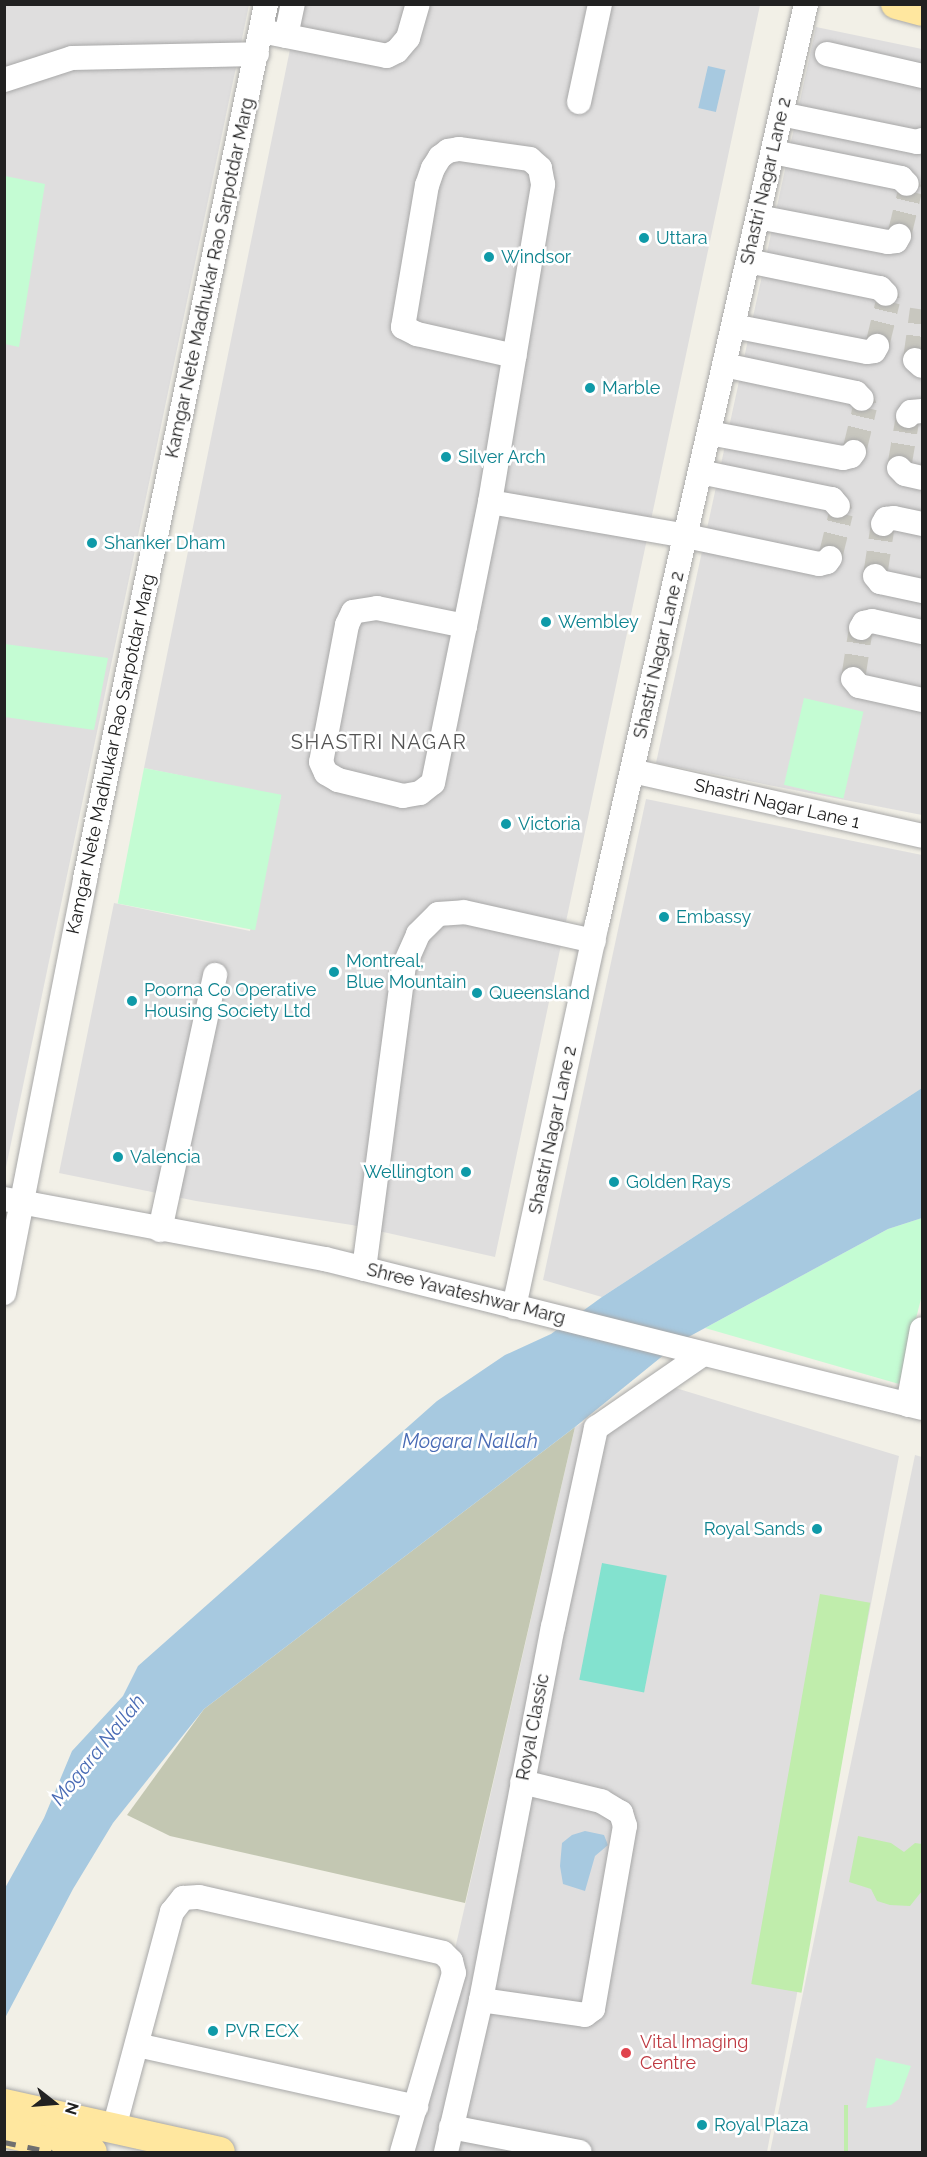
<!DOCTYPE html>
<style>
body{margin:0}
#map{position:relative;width:927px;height:2157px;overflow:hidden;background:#f2f0e7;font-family:Raleway,sans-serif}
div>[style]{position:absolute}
.residential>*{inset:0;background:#dfdede}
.construction>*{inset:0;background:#c3c7b2}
.grass>*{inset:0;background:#c0edac;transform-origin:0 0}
.park>*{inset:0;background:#c4fcd3;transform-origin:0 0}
.pitch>*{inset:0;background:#83e2cf;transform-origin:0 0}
.water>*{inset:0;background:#a7c9e0;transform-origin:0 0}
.minor-tunnel>*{height:24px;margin-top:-12px;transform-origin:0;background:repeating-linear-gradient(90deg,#c8c7bf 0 24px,transparent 0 36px)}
.roads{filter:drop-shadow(0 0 2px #a8a8a8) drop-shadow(0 0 2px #a8a8a8)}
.minor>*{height:24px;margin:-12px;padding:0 12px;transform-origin:12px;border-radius:12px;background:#fff}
.major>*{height:30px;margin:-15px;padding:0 15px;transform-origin:15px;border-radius:15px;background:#ffe79f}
.rail>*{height:4.5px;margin-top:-2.25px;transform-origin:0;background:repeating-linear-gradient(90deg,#6f6f6f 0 12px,transparent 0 24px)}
.dots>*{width:16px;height:16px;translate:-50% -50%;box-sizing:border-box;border:3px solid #fff;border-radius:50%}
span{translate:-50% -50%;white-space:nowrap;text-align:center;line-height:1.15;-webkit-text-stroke:5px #fff;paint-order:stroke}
.street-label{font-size:18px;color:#212121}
.culture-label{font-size:18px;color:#0d838f}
.left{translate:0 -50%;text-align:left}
.right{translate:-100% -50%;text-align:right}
.health-label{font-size:18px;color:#be3a42}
.neighbourhood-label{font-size:20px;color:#545454;letter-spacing:1.5px}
.water-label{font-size:20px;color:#496bb5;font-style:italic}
.frame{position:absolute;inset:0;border:6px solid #212121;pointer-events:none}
.north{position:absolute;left:24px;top:2073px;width:60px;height:60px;-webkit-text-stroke:4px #fff;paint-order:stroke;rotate:107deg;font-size:16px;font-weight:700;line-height:24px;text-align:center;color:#212121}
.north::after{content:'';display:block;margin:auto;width:21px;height:27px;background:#212121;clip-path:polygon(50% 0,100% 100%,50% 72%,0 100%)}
</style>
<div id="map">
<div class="residential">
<div style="clip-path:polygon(4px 5px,249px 5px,5px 1172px,4px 1172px)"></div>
<div style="clip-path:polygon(299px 5px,760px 5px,495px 1257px,352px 1225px,196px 1201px,59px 1173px,114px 903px,250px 931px,281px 796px,144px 768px)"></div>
<div style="clip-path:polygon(816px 27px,922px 49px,922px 815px,656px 763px)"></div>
<div style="clip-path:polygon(646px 799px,922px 855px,922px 1088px,602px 1297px,543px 1280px)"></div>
<div style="clip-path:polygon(656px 1382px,899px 1456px,767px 2152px,425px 2152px,409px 2149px,575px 1427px)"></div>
<div style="clip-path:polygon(915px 1455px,922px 1457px,922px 2152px,770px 2152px)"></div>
</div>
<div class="construction">
<div style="clip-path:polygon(575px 1427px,465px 1903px,170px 1836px,127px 1815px,204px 1709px)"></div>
</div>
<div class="grass">
<div style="left:820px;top:1594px;width:51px;height:396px;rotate:10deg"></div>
<div style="clip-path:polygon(858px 1836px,891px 1843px,904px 1852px,915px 1843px,922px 1844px,922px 1891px,910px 1906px,890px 1905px,877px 1901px,871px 1889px,849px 1882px)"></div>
<div style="left:844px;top:2105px;width:4px;height:48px"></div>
</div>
<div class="park">
<div style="clip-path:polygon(5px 176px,45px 184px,19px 347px,5px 344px)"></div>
<div style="clip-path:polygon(5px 644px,108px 658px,94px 730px,5px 717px)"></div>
<div style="left:804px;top:698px;width:61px;height:89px;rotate:13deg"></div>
<div style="left:144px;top:768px;width:140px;height:138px;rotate:11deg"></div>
<div style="clip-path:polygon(922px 1218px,922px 1295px,899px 1384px,705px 1328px,888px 1229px)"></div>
<div style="clip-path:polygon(876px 2058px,911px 2066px,899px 2099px,891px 2105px,866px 2108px)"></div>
</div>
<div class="pitch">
<div style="left:602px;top:1563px;width:66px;height:119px;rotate:11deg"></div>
</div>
<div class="water">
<div style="left:708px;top:66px;width:18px;height:43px;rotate:13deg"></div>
<div style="clip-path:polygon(922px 1088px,922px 1218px,888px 1229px,681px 1341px,575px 1427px,204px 1709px,113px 1823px,73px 1889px,5px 2018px,5px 1888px,44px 1818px,72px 1751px,123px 1696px,138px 1666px,437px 1401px,505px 1355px,551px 1334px,602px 1297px)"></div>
<div style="clip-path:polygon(585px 1831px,604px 1835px,608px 1845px,595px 1856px,585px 1891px,563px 1884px,560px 1866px,562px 1843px,572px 1835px)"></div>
</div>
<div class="minor-tunnel">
<div style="left:899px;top:236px;width:46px;rotate:-76.3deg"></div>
<div style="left:910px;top:191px;width:8px;rotate:-113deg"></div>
<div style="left:877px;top:346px;width:46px;rotate:-76.3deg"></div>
<div style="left:888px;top:301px;width:7px;rotate:-106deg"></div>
<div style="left:915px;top:360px;width:51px;rotate:-82.2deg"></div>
<div style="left:854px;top:452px;width:46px;rotate:-76.3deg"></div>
<div style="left:865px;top:407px;width:9px;rotate:-111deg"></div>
<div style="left:899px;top:468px;width:53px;rotate:-80.2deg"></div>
<div style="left:830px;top:558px;width:46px;rotate:-76.3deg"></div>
<div style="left:841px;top:513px;width:8px;rotate:-113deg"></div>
<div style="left:875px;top:576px;width:53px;rotate:-81.3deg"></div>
<div style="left:853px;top:679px;width:52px;rotate:-81.1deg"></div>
</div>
<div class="roads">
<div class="minor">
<div style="left:261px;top:31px;width:128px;rotate:11.2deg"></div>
<div style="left:387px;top:56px;width:11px;rotate:-27deg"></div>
<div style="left:397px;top:51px;width:17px;rotate:-50deg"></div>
<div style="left:408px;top:38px;width:35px;rotate:-74deg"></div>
<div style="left:286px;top:36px;width:33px;rotate:-78deg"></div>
<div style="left:827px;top:54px;width:98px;rotate:13deg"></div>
<div style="left:4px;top:80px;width:71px;rotate:-17.9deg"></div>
<div style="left:72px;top:58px;width:185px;rotate:-1.2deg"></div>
<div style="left:579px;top:102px;width:100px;rotate:-77.9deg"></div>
<div style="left:781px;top:114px;width:139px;rotate:11.6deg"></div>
<div style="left:917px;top:142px;width:5px;rotate:-22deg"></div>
<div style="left:773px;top:152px;width:131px;rotate:11.5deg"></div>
<div style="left:901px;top:178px;width:8px;rotate:45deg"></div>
<div style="left:758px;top:217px;width:132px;rotate:10.9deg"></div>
<div style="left:888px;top:242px;width:8px;rotate:-7deg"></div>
<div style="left:896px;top:241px;width:6px;rotate:-59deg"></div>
<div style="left:748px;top:261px;width:135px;rotate:11.6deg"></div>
<div style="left:880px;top:288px;width:8px;rotate:45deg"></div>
<div style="left:733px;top:326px;width:136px;rotate:11deg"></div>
<div style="left:867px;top:352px;width:7px;rotate:-8deg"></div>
<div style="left:874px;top:351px;width:6px;rotate:-59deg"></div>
<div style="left:915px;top:360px;width:9px;rotate:41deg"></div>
<div style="left:724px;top:365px;width:135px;rotate:12deg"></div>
<div style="left:856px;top:393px;width:8px;rotate:45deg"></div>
<div style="left:908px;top:416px;width:5px;rotate:-53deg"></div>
<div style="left:911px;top:412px;width:11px;rotate:-5deg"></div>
<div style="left:709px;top:433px;width:136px;rotate:10.6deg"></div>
<div style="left:843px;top:458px;width:8px;rotate:-14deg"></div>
<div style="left:851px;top:456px;width:5px;rotate:-53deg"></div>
<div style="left:899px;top:468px;width:8px;rotate:45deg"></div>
<div style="left:905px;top:474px;width:17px;rotate:13deg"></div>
<div style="left:700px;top:472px;width:135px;rotate:11.6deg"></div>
<div style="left:832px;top:499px;width:9px;rotate:49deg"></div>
<div style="left:490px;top:502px;width:199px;rotate:9.8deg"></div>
<div style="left:686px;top:536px;width:136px;rotate:11.9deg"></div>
<div style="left:819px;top:564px;width:8px;rotate:-14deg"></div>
<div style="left:827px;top:562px;width:5px;rotate:-53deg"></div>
<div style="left:883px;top:524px;width:6px;rotate:-59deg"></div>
<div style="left:886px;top:519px;width:8px;rotate:-7deg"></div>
<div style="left:894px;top:518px;width:29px;rotate:12deg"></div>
<div style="left:875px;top:576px;width:8px;rotate:50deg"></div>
<div style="left:880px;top:582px;width:43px;rotate:12.1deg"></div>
<div style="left:465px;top:626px;width:90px;rotate:-168.4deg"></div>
<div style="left:377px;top:608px;width:24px;rotate:171deg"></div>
<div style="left:353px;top:612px;width:14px;rotate:115deg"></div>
<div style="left:347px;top:625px;width:139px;rotate:100.7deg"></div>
<div style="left:321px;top:762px;width:12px;rotate:66deg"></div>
<div style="left:326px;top:773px;width:14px;rotate:30deg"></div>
<div style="left:338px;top:780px;width:67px;rotate:13.8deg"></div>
<div style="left:403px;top:796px;width:17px;rotate:-10deg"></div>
<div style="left:420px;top:793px;width:16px;rotate:-38deg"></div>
<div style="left:433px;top:783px;width:160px;rotate:-78.5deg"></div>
<div style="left:465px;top:626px;width:126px;rotate:-78.6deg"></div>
<div style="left:490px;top:502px;width:322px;rotate:-80.5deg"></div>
<div style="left:543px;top:184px;width:16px;rotate:-101deg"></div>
<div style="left:540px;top:168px;width:13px;rotate:-138deg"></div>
<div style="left:530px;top:159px;width:72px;rotate:-172deg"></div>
<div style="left:459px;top:149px;width:11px;rotate:170deg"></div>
<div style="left:448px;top:151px;width:10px;rotate:143deg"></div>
<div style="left:440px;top:157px;width:13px;rotate:122deg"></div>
<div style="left:433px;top:168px;width:18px;rotate:109deg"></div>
<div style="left:427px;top:185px;width:144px;rotate:99.6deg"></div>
<div style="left:403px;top:327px;width:16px;rotate:27deg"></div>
<div style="left:417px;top:334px;width:100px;rotate:12.7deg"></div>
<div style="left:861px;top:628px;width:6px;rotate:-59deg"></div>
<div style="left:864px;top:623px;width:8px;rotate:-14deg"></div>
<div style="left:872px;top:621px;width:51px;rotate:12.4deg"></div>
<div style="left:853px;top:679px;width:9px;rotate:49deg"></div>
<div style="left:859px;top:686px;width:65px;rotate:12.5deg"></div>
<div style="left:632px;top:771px;width:297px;rotate:12.6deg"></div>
<div style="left:4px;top:1199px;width:327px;rotate:10.6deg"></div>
<div style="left:325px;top:1259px;width:615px;rotate:14.01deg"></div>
<div style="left:160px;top:1230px;width:261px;rotate:-77.8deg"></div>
<div style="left:364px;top:1269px;width:306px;rotate:-82.5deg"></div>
<div style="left:404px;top:966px;width:35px;rotate:-66deg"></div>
<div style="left:418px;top:934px;width:28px;rotate:-45deg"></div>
<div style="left:438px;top:914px;width:26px;rotate:-4deg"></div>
<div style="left:464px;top:912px;width:133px;rotate:12.6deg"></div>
<div style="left:4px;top:1293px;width:422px;rotate:-78.9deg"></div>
<div style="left:85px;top:879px;width:894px;rotate:-78.31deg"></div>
<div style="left:514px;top:1307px;width:392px;rotate:-77.8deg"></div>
<div style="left:597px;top:924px;width:943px;rotate:-77.2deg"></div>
<div style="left:908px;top:1405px;width:77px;rotate:-79.6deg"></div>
<div style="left:481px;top:2000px;width:105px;rotate:8.2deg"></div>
<div style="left:585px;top:2015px;width:10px;rotate:-37deg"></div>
<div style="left:593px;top:2009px;width:186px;rotate:-80.1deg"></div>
<div style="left:625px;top:1826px;width:14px;rotate:-107deg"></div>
<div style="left:621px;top:1813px;width:23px;rotate:-149deg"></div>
<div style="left:601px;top:1801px;width:81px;rotate:-166.5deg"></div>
<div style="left:137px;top:2045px;width:286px;rotate:12.5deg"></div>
<div style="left:451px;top:2127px;width:131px;rotate:11deg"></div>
<div style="left:114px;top:2128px;width:224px;rotate:-75deg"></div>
<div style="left:172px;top:1912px;width:18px;rotate:-52deg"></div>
<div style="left:183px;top:1898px;width:16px;rotate:-4deg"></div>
<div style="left:199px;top:1897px;width:250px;rotate:12.9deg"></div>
<div style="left:443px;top:1953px;width:11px;rotate:45deg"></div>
<div style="left:451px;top:1961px;width:12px;rotate:76deg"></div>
<div style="left:454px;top:1973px;width:186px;rotate:106.2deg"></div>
<div style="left:446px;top:2152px;width:156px;rotate:-77deg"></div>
<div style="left:481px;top:2000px;width:380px;rotate:-79.1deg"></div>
<div style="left:553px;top:1627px;width:204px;rotate:-77.8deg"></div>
<div style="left:596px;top:1428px;width:129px;rotate:-34.6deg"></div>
</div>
<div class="major">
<div style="left:896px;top:4px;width:27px;rotate:15deg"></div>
<div style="left:4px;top:2104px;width:221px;rotate:12.5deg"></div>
<div style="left:4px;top:2132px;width:90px;rotate:12.8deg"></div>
</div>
</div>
<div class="rail">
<div style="left:4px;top:2142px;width:49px;rotate:11.8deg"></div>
</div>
<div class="dots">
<div style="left:644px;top:238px;background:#0f9aa8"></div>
<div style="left:489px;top:257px;background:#0f9aa8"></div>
<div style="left:590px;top:388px;background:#0f9aa8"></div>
<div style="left:446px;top:457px;background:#0f9aa8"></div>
<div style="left:92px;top:543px;background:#0f9aa8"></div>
<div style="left:546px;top:622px;background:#0f9aa8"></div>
<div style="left:506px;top:824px;background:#0f9aa8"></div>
<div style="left:664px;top:917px;background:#0f9aa8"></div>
<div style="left:334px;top:972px;background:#0f9aa8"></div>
<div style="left:477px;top:993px;background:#0f9aa8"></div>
<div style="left:132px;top:1001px;background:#0f9aa8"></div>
<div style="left:118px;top:1157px;background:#0f9aa8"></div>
<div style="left:466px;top:1172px;background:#0f9aa8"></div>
<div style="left:614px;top:1182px;background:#0f9aa8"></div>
<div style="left:817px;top:1529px;background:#0f9aa8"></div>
<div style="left:213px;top:2031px;background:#0f9aa8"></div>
<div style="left:626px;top:2053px;background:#e0444e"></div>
<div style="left:702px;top:2125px;background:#0f9aa8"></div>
</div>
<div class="street-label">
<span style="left:766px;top:181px;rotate:-77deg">Shastri Nagar Lane 2</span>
<span style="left:210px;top:278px;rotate:-78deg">Kamgar Nete Madhukar Rao Sarpotdar Marg</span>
<span style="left:659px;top:655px;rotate:-77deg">Shastri Nagar Lane 2</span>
<span style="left:111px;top:754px;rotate:-78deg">Kamgar Nete Madhukar Rao Sarpotdar Marg</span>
<span style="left:777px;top:804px;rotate:13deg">Shastri Nagar Lane 1</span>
<span style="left:553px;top:1130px;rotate:-78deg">Shastri Nagar Lane 2</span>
<span style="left:466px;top:1294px;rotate:14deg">Shree Yavateshwar Marg</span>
<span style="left:533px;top:1727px;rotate:-79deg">Royal Classic</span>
</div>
<div class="culture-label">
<span class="left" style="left:656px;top:238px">Uttara</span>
<span class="left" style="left:501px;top:257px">Windsor</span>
<span class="left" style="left:602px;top:388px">Marble</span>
<span class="left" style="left:458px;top:457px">Silver Arch</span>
<span class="left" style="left:104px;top:543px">Shanker Dham</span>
<span class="left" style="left:558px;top:622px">Wembley</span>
<span class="left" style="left:518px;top:824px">Victoria</span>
<span class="left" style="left:676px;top:917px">Embassy</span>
<span class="left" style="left:346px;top:972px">Montreal,<br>Blue Mountain</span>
<span class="left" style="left:144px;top:1001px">Poorna Co Operative<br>Housing Society Ltd</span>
<span class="left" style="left:489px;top:993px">Queensland</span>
<span class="left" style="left:130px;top:1157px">Valencia</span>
<span class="right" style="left:454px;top:1172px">Wellington</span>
<span class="left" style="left:626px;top:1182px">Golden Rays</span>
<span class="right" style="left:805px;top:1529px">Royal Sands</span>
<span class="left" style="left:225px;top:2031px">PVR ECX</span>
<span class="left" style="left:714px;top:2125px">Royal Plaza</span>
</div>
<div class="health-label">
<span class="left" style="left:640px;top:2053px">Vital Imaging<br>Centre</span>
</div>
<div class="neighbourhood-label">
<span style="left:379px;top:742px">SHASTRI NAGAR</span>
</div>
<div class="water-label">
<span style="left:470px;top:1441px">Mogara Nallah</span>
<span style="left:98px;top:1750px;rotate:-51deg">Mogara Nallah</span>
</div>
<div class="frame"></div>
<div class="north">N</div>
</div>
